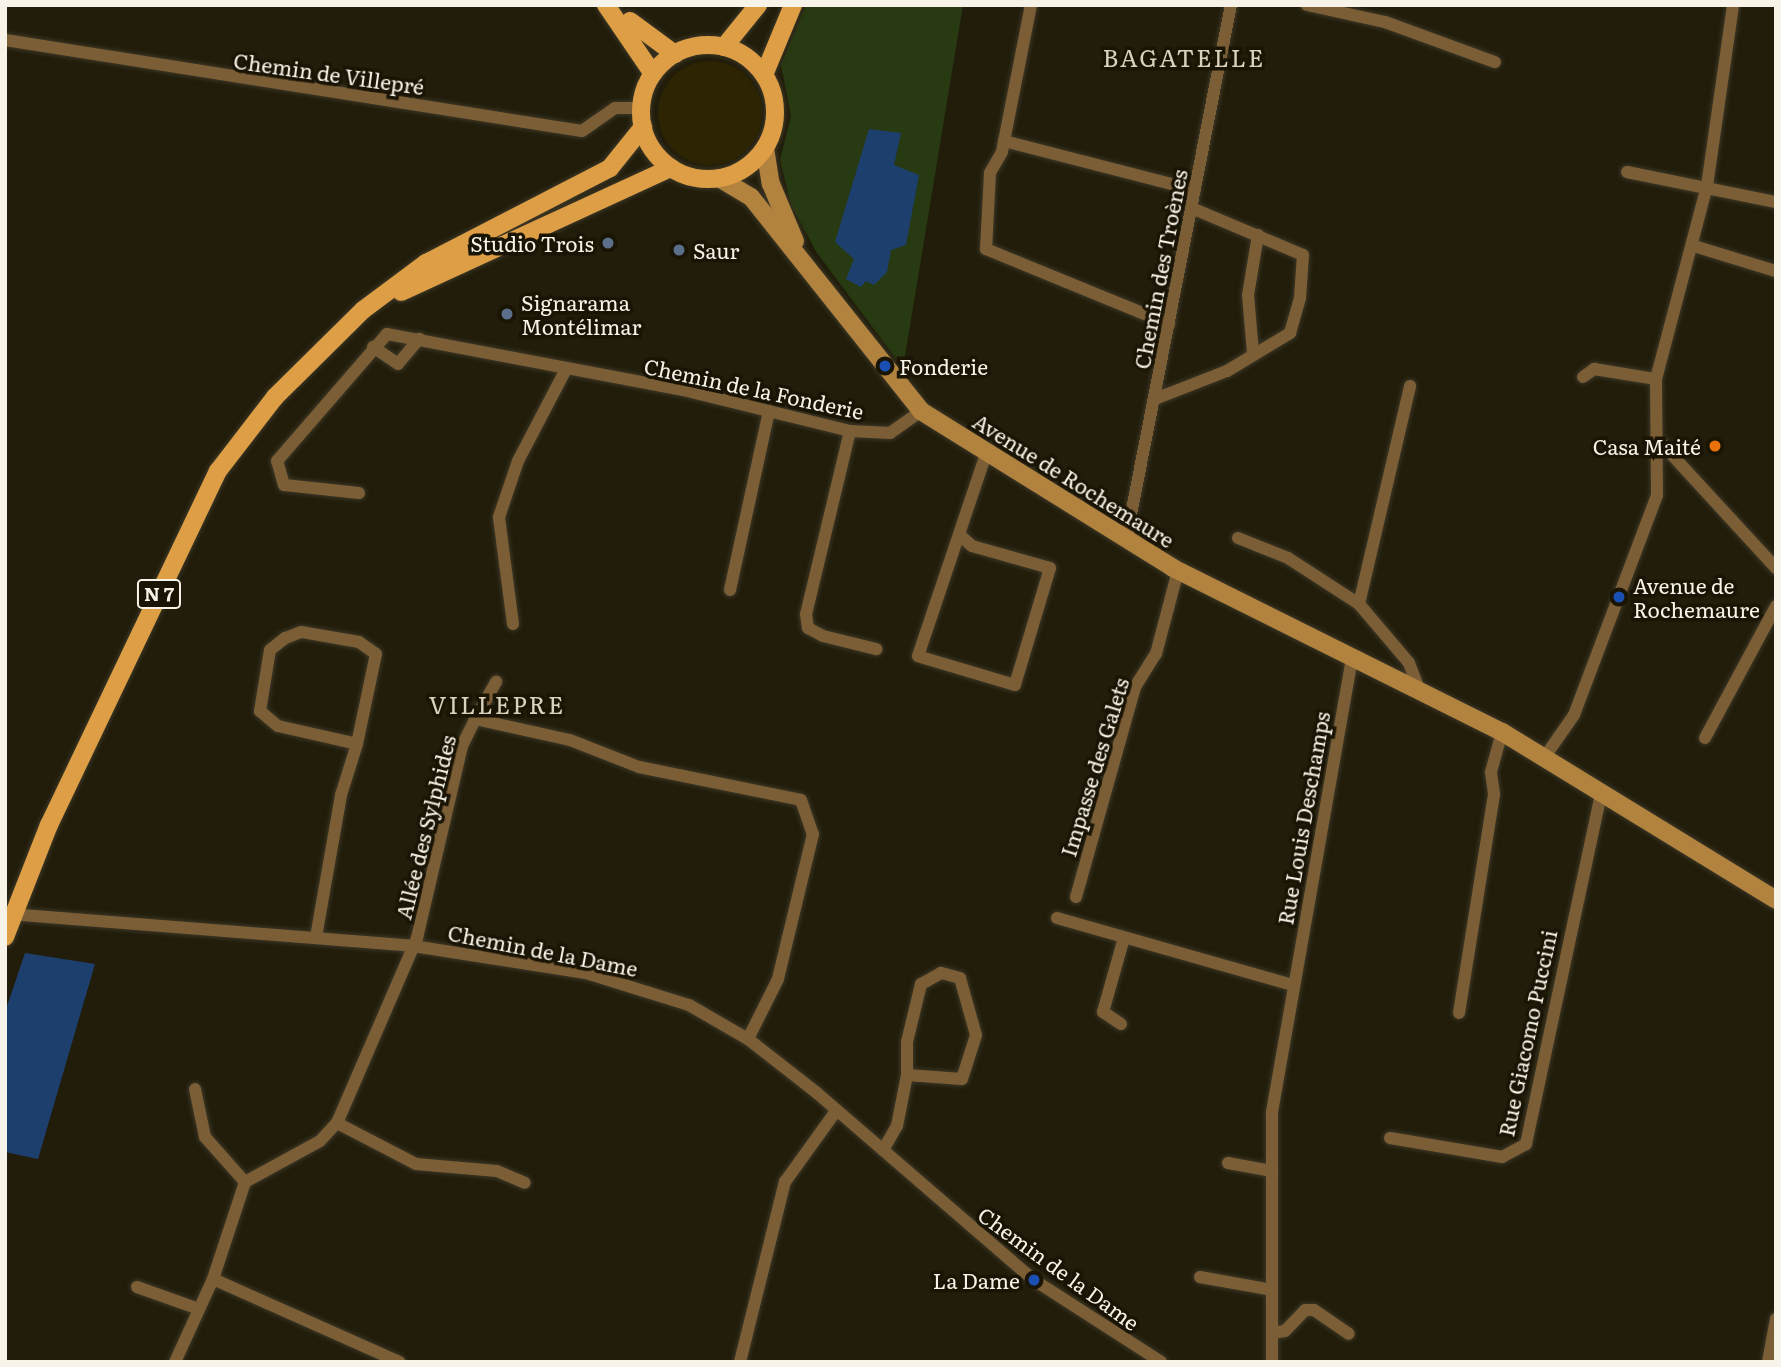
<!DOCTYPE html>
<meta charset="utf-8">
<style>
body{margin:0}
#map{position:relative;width:1781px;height:1367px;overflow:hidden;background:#221d0b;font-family:Literata,serif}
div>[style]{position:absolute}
.green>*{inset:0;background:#283a12}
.sand>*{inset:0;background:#2c2403}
.round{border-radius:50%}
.water>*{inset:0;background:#1d3f6e}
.roads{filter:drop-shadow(0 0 2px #3c3726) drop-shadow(0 0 2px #3c3726)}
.street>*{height:12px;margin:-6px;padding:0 6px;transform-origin:6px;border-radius:6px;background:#7c5e36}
.secondary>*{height:18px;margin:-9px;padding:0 9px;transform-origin:9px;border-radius:9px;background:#b2823f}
.primary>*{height:18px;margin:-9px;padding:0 9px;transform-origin:9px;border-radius:9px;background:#dd9e45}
.primary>.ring{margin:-9px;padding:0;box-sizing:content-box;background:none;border:18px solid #dd9e45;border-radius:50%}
.dots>*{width:19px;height:19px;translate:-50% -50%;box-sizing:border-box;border:4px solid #191404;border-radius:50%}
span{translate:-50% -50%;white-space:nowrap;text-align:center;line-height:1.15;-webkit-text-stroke:7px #191404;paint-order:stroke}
.shield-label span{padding:2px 5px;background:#191404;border:2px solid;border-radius:5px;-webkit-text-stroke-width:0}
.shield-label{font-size:19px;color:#f7f3e8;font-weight:700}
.street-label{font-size:21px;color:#f7f3e8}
.poi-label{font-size:21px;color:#f7f3e8}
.right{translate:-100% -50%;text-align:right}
.left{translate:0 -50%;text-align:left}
.quarter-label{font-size:24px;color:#d8d1bb;letter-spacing:2px}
.frame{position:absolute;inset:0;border:7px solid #f7f3e8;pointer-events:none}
</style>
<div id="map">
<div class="green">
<div style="clip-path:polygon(806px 5px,963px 5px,903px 368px,817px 253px,791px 205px,780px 160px,791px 116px,781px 65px)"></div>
</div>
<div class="sand">
<div class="round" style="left:658px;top:61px;width:104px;height:104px"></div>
</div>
<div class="water">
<div style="clip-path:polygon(869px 129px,901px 133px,894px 165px,919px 175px,906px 245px,891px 250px,887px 272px,874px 285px,866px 281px,861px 287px,846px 279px,854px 259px,835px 242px)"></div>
<div style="clip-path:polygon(25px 953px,95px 964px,38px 1159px,5px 1152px,5px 1012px)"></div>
</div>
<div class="roads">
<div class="street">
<div style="left:1031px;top:5px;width:150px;rotate:101.2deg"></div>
<div style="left:1002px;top:152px;width:24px;rotate:120deg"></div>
<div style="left:990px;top:173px;width:76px;rotate:93deg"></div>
<div style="left:986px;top:249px;width:198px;rotate:22.3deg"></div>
<div style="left:1307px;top:5px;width:80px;rotate:12.3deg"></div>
<div style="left:1385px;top:22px;width:117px;rotate:20deg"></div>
<div style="left:5px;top:40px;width:584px;rotate:8.96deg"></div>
<div style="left:582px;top:131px;width:40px;rotate:-34.9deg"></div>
<div style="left:615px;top:108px;width:27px"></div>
<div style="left:1004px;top:141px;width:197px;rotate:14.4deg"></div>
<div style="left:1627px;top:172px;width:152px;rotate:11.4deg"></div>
<div style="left:1694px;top:246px;width:86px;rotate:17deg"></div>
<div style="left:373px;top:347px;width:30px;rotate:34deg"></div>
<div style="left:398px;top:364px;width:33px;rotate:-50deg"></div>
<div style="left:1253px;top:353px;width:58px;rotate:-94.9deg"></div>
<div style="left:1248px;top:295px;width:61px;rotate:-80.5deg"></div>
<div style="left:1583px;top:377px;width:14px;rotate:-36deg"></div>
<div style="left:1594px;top:369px;width:63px;rotate:9.2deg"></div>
<div style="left:1155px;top:399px;width:77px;rotate:-21.3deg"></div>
<div style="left:1227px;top:371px;width:74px;rotate:-31.1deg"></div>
<div style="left:1290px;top:333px;width:36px;rotate:-74deg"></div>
<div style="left:1300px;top:298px;width:43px;rotate:-86deg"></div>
<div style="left:1303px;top:255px;width:121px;rotate:-157.1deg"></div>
<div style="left:850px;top:431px;width:188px;rotate:103.5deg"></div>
<div style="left:806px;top:614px;width:14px;rotate:82deg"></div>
<div style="left:808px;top:628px;width:17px;rotate:28deg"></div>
<div style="left:823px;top:636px;width:55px;rotate:13.8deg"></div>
<div style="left:1661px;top:443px;width:170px;rotate:47.4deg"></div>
<div style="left:359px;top:493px;width:75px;rotate:-173.9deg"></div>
<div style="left:284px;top:485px;width:25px;rotate:-106deg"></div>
<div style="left:277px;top:461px;width:168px;rotate:-49.1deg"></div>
<div style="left:387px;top:334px;width:301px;rotate:10.7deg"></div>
<div style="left:683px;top:390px;width:172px;rotate:13.8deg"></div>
<div style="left:850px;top:431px;width:40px;rotate:2.9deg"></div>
<div style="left:890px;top:433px;width:38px;rotate:-35deg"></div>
<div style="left:962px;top:537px;width:13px;rotate:42deg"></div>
<div style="left:972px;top:546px;width:81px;rotate:15.8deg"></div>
<div style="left:1050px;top:568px;width:122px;rotate:106.7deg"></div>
<div style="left:1015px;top:685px;width:101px;rotate:-163.4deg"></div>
<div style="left:918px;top:656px;width:213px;rotate:-71.4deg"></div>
<div style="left:1238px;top:538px;width:54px;rotate:21.8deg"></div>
<div style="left:1288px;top:558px;width:85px;rotate:32.9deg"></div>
<div style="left:1359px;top:604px;width:77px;rotate:49.7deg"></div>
<div style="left:1409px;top:663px;width:28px;rotate:69deg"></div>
<div style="left:1126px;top:540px;width:545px;rotate:-78.9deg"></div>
<div style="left:730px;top:590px;width:183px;rotate:-77.7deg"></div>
<div style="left:1359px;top:604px;width:224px;rotate:-76.8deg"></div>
<div style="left:513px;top:624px;width:108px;rotate:-97.5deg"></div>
<div style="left:499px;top:517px;width:59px;rotate:-71.3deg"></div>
<div style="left:518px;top:461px;width:102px;rotate:-62.4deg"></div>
<div style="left:475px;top:719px;width:43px;rotate:-60.4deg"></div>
<div style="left:1705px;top:738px;width:150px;rotate:-61.7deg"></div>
<div style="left:1544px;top:758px;width:52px;rotate:-55.1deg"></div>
<div style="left:1574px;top:715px;width:235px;rotate:-69.3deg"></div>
<div style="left:1657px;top:495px;width:116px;rotate:-90.5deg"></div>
<div style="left:1656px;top:379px;width:200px;rotate:-75.2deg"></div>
<div style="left:1707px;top:186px;width:183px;rotate:-81.8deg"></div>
<div style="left:1076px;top:897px;width:218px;rotate:-74.3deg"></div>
<div style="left:1135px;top:687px;width:39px;rotate:-58deg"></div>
<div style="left:1156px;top:654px;width:86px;rotate:-75.2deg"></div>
<div style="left:9px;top:914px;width:405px;rotate:4.5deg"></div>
<div style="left:413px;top:946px;width:175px;rotate:8.9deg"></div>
<div style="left:586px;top:973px;width:108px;rotate:17.3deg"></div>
<div style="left:689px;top:1005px;width:68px;rotate:30deg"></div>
<div style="left:748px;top:1039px;width:88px;rotate:38deg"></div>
<div style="left:817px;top:1093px;width:286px;rotate:40.8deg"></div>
<div style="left:1034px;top:1280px;width:151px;rotate:32.8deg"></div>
<div style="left:1057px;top:918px;width:244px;rotate:15.9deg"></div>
<div style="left:316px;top:937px;width:144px;rotate:-80deg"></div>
<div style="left:341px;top:795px;width:53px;rotate:-72.6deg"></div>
<div style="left:357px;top:744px;width:92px;rotate:-78.1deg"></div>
<div style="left:376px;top:654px;width:21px;rotate:-145deg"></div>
<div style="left:359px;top:642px;width:59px;rotate:-170.2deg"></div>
<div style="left:301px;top:632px;width:17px;rotate:159deg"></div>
<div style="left:285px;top:638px;width:19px;rotate:141deg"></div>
<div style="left:270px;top:650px;width:62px;rotate:99.3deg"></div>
<div style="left:260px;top:711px;width:23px;rotate:40deg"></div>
<div style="left:278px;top:726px;width:81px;rotate:12.8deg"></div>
<div style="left:1459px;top:1013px;width:222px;rotate:-80.9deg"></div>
<div style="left:1494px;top:794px;width:22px;rotate:-98deg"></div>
<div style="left:1491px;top:772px;width:41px;rotate:-74.6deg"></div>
<div style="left:1121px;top:1024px;width:22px;rotate:-146deg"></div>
<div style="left:1103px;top:1012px;width:77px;rotate:-74.2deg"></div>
<div style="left:195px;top:1089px;width:49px;rotate:78.2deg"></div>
<div style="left:205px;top:1137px;width:60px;rotate:48.4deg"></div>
<div style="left:337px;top:1123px;width:89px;rotate:27.4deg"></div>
<div style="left:416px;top:1164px;width:81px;rotate:4.9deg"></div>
<div style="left:497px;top:1171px;width:30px;rotate:23deg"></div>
<div style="left:1390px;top:1138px;width:114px;rotate:9.6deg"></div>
<div style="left:1502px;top:1157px;width:27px;rotate:-28deg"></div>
<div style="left:1526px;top:1144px;width:358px;rotate:-77.9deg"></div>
<div style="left:883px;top:1150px;width:28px;rotate:-60deg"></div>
<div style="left:897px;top:1126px;width:52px;rotate:-78.9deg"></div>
<div style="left:907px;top:1075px;width:55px;rotate:4.2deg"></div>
<div style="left:962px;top:1079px;width:46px;rotate:-72.3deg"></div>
<div style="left:976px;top:1035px;width:59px;rotate:-105.7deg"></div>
<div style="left:960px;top:978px;width:20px;rotate:-165deg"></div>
<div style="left:941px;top:973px;width:23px;rotate:151deg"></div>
<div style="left:921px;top:984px;width:60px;rotate:103.6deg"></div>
<div style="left:907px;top:1042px;width:33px;rotate:90deg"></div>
<div style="left:1228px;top:1163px;width:45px;rotate:10.3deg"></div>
<div style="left:1200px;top:1277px;width:73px;rotate:10.2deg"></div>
<div style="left:213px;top:1279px;width:204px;rotate:24deg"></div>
<div style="left:137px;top:1287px;width:63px;rotate:19.6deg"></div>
<div style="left:1272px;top:1333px;width:13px;rotate:-9deg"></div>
<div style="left:1285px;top:1331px;width:29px;rotate:-46deg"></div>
<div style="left:1305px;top:1310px;width:9px"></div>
<div style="left:1314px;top:1310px;width:42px;rotate:34.4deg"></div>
<div style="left:175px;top:1362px;width:91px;rotate:-65.4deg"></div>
<div style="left:213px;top:1279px;width:102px;rotate:-71.7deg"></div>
<div style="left:245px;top:1182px;width:85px;rotate:-28.7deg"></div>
<div style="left:320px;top:1141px;width:25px;rotate:-47deg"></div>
<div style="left:337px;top:1123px;width:202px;rotate:-66.6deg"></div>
<div style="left:417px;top:938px;width:197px;rotate:-76.8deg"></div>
<div style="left:462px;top:746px;width:30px;rotate:-64deg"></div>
<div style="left:475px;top:719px;width:97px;rotate:12.5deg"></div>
<div style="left:570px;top:740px;width:74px;rotate:21.4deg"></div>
<div style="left:639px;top:767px;width:165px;rotate:11.5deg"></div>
<div style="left:801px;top:800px;width:36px;rotate:71deg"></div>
<div style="left:813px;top:834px;width:149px;rotate:103.6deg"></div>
<div style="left:778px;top:979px;width:67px;rotate:116.6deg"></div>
<div style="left:740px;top:1362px;width:186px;rotate:-76deg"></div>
<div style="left:785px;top:1182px;width:87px;rotate:-54.3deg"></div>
<div style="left:1272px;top:1362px;width:250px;rotate:-90deg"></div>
<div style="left:1272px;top:1112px;width:461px;rotate:-80deg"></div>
<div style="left:1768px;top:1362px;width:44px;rotate:-79.5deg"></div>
</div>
<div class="secondary">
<div style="left:765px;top:148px;width:36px;rotate:81deg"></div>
<div style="left:771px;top:184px;width:62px;rotate:67.2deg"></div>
<div style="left:719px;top:178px;width:37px;rotate:31deg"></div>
<div style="left:751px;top:197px;width:273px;rotate:51.5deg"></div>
<div style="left:921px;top:411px;width:297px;rotate:31.9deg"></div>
<div style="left:1173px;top:568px;width:368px;rotate:26.5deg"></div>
<div style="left:1502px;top:732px;width:321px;rotate:31.5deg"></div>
</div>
<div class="primary">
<div style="left:606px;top:5px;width:83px;rotate:55.7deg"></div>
<div style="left:630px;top:21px;width:56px;rotate:36.3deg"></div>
<div class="ring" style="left:641px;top:45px;width:116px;height:116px"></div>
<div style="left:724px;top:47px;width:54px;rotate:-51deg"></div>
<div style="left:764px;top:75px;width:76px;rotate:-67.5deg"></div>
<div style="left:401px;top:292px;width:297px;rotate:-24.7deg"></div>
<div style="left:5px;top:937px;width:120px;rotate:-68.6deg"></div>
<div style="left:49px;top:825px;width:392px;rotate:-64.5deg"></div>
<div style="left:218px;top:471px;width:93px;rotate:-52.4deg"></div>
<div style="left:275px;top:397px;width:124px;rotate:-44.7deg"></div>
<div style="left:363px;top:310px;width:79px;rotate:-36.7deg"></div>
<div style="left:426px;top:263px;width:207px;rotate:-27.3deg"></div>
<div style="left:610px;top:168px;width:53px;rotate:-51.2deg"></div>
</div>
</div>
<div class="dots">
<div style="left:608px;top:243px;background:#5c6f8a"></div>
<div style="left:679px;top:250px;background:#5c6f8a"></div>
<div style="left:507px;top:314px;background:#5c6f8a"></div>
<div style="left:885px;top:366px;background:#1a4fb4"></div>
<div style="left:1715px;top:446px;background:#e8710a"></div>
<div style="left:1619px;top:597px;background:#1a4fb4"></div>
<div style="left:1034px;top:1280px;background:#1a4fb4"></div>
</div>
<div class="shield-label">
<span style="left:159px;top:594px">N 7</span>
</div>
<div class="street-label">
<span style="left:329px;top:73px;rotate:8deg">Chemin de Villepré</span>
<span style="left:1160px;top:269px;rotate:-79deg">Chemin des Troènes</span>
<span style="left:754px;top:388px;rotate:12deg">Chemin de la Fonderie</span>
<span style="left:1074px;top:480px;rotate:32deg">Avenue de Rochemaure</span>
<span style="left:1094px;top:767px;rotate:-73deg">Impasse des Galets</span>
<span style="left:1303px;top:818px;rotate:-80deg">Rue Louis Deschamps</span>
<span style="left:425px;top:827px;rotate:-76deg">Allée des Sylphides</span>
<span style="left:543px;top:950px;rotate:11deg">Chemin de la Dame</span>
<span style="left:1527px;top:1033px;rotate:-78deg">Rue Giacomo Puccini</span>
<span style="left:1059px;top:1268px;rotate:36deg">Chemin de la Dame</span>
</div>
<div class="poi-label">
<span class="right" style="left:594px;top:243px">Studio Trois</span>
<span class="left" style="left:693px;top:250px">Saur</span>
<span class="left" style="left:521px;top:314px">Signarama<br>Montélimar</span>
<span class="left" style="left:899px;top:366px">Fonderie</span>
<span class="right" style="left:1701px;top:446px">Casa Maité</span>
<span class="left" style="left:1633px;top:597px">Avenue de<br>Rochemaure</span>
<span class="right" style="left:1020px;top:1280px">La Dame</span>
</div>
<div class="quarter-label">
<span style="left:1184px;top:57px">BAGATELLE</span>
<span style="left:497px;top:704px">VILLEPRE</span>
</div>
<div class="frame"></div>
</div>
